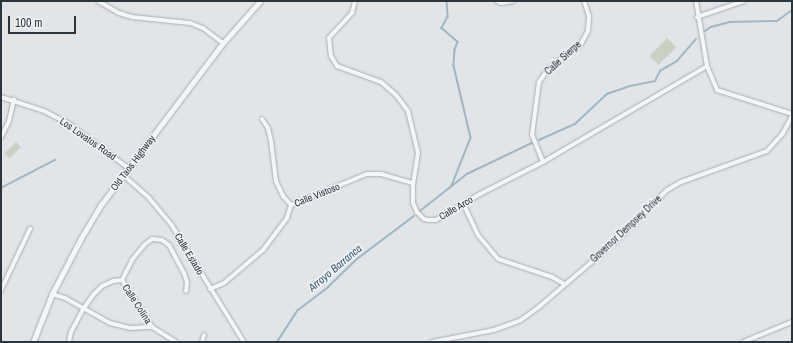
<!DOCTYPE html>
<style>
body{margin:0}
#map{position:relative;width:793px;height:343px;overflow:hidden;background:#e1e5e8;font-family:"Archivo Narrow",sans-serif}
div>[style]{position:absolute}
.green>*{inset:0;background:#c9d1c3;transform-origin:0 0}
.stream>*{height:1.5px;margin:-0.75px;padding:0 0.75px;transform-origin:0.75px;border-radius:0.75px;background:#9fb7c5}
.roads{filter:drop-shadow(0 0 1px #a7adb2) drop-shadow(0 0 1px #a7adb2)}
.minor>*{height:4px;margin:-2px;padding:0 2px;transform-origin:2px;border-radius:2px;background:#f3f5f7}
.tertiary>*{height:5px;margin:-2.5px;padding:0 2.5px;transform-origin:2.5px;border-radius:2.5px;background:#f3f5f7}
span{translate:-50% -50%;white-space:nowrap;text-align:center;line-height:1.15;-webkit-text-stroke:3px #f0f3f6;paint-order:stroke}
.street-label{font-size:10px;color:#2b353e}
.water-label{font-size:11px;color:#39586e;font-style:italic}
.frame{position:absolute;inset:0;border:2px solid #2b353e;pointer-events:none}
.scale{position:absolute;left:8px;top:16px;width:68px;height:18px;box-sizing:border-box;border:2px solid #2b353e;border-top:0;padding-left:5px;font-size:12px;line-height:14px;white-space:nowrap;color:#2b353e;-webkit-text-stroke:3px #f0f3f6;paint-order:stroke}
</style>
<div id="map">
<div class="green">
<div style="left:667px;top:38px;width:13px;height:25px;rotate:45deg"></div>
<div style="left:16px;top:142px;width:7px;height:16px;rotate:45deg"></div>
</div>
<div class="stream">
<div style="left:447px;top:1px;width:16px;rotate:86deg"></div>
<div style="left:448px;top:17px;width:13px;rotate:119deg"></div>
<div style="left:442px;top:28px;width:21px;rotate:41deg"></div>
<div style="left:458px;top:42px;width:9px;rotate:111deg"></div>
<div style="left:455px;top:50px;width:16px;rotate:94deg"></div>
<div style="left:454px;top:66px;width:74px;rotate:76.7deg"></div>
<div style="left:471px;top:138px;width:52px;rotate:111.6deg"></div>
<div style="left:705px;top:31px;width:7px;rotate:-34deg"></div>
<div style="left:711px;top:27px;width:20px;rotate:-15deg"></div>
<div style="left:730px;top:22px;width:47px;rotate:-1.2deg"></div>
<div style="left:777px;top:21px;width:19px;rotate:-36deg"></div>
<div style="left:539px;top:140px;width:39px;rotate:-24deg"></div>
<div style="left:575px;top:124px;width:44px;rotate:-43.2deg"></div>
<div style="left:607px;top:94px;width:24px;rotate:-19deg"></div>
<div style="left:630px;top:86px;width:25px;rotate:-11deg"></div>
<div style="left:655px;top:81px;width:11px;rotate:-63deg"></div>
<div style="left:660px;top:71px;width:20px;rotate:-30deg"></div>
<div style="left:677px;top:61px;width:29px;rotate:-49deg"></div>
<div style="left:1px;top:188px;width:61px;rotate:-27.4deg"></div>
<div style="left:420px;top:211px;width:60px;rotate:-38.2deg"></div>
<div style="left:467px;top:174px;width:72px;rotate:-25.5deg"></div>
<div style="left:277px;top:342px;width:38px;rotate:-57deg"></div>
<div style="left:298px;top:310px;width:38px;rotate:-37deg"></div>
<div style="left:328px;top:287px;width:40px;rotate:-44deg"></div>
<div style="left:357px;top:259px;width:71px;rotate:-37deg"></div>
</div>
<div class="roads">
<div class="minor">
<div style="left:98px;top:1px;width:24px;rotate:30deg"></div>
<div style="left:119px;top:13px;width:14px;rotate:17deg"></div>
<div style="left:132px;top:17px;width:58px;rotate:5.9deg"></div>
<div style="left:190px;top:23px;width:14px;rotate:21deg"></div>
<div style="left:203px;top:28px;width:25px;rotate:37deg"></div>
<div style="left:355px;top:1px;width:12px;rotate:104deg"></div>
<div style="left:352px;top:13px;width:34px;rotate:133deg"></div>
<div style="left:329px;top:38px;width:18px;rotate:84deg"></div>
<div style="left:331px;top:56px;width:12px;rotate:59deg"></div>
<div style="left:337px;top:66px;width:47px;rotate:20deg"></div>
<div style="left:381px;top:82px;width:20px;rotate:41deg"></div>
<div style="left:396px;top:95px;width:20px;rotate:53deg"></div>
<div style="left:408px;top:111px;width:43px;rotate:76.6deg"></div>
<div style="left:418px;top:153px;width:30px;rotate:99deg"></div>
<div style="left:413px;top:183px;width:20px;rotate:90deg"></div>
<div style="left:413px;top:203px;width:10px;rotate:66deg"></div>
<div style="left:417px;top:212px;width:10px;rotate:45deg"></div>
<div style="left:424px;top:219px;width:5px;rotate:11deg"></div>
<div style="left:429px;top:220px;width:7px"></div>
<div style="left:436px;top:220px;width:51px;rotate:-30.6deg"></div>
<div style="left:480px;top:194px;width:71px;rotate:-26.9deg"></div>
<div style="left:543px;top:162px;width:190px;rotate:-30.3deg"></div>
<div style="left:497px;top:1px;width:4px;rotate:27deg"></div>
<div style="left:501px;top:3px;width:12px;rotate:-9deg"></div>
<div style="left:696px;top:1px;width:66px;rotate:80.4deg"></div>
<div style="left:707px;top:66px;width:26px;rotate:67deg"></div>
<div style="left:717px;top:90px;width:79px;rotate:17.7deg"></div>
<div style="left:697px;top:17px;width:50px;rotate:-18.8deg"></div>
<div style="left:1px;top:97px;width:45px;rotate:18deg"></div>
<div style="left:44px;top:111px;width:30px;rotate:27deg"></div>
<div style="left:71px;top:125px;width:71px;rotate:37deg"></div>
<div style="left:262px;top:119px;width:11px;rotate:56deg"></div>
<div style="left:268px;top:128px;width:13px;rotate:77deg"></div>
<div style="left:271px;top:141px;width:40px;rotate:82.9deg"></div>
<div style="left:276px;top:181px;width:17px;rotate:65deg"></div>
<div style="left:283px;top:196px;width:12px;rotate:48deg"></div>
<div style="left:1px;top:137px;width:18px;rotate:-63deg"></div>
<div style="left:9px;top:121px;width:22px;rotate:-77deg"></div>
<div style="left:543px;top:162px;width:29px;rotate:-112deg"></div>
<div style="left:532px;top:135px;width:53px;rotate:-82.5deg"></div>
<div style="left:539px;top:82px;width:16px;rotate:-55deg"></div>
<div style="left:548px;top:69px;width:41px;rotate:-37.1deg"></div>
<div style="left:581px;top:44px;width:15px;rotate:-62deg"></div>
<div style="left:588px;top:31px;width:15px;rotate:-86deg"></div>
<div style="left:589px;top:16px;width:16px;rotate:-108deg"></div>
<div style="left:123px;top:175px;width:35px;rotate:41deg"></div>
<div style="left:149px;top:198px;width:34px;rotate:50deg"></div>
<div style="left:171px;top:224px;width:139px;rotate:58.3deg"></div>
<div style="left:464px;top:205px;width:33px;rotate:65deg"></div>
<div style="left:478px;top:235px;width:31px;rotate:50deg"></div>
<div style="left:498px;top:259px;width:57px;rotate:18.4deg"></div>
<div style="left:552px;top:277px;width:14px;rotate:30deg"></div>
<div style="left:210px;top:289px;width:15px;rotate:-23deg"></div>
<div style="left:224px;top:283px;width:51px;rotate:-40.2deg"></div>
<div style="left:263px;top:250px;width:40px;rotate:-53deg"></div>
<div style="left:287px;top:218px;width:14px;rotate:-73deg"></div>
<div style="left:291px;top:205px;width:82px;rotate:-22.2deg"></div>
<div style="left:367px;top:174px;width:14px"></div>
<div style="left:381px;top:174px;width:33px;rotate:16deg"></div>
<div style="left:1px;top:290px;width:68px;rotate:-64.6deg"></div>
<div style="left:52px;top:294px;width:14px;rotate:17deg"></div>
<div style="left:65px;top:298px;width:51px;rotate:29.1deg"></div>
<div style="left:110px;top:323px;width:21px;rotate:14deg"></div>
<div style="left:130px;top:328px;width:22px;rotate:-3deg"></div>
<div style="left:69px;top:342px;width:10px;rotate:-79deg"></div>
<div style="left:71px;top:332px;width:27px;rotate:-62deg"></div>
<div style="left:84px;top:308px;width:16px;rotate:-55deg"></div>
<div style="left:93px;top:295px;width:13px;rotate:-45deg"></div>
<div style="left:102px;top:286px;width:12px;rotate:-24deg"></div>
<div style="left:113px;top:281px;width:9px;rotate:-6deg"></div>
<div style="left:176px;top:342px;width:28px;rotate:-148deg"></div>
<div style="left:152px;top:327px;width:56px;rotate:-122.6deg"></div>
<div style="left:122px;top:280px;width:22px;rotate:-63deg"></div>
<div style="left:132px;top:260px;width:19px;rotate:-51deg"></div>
<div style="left:144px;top:245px;width:10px;rotate:-37deg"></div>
<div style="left:152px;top:239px;width:10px;rotate:6deg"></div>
<div style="left:162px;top:240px;width:9px;rotate:36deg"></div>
<div style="left:169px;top:245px;width:32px;rotate:62deg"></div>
<div style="left:184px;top:273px;width:9px;rotate:72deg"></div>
<div style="left:187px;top:282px;width:9px;rotate:96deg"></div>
<div style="left:202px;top:342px;width:7px;rotate:-74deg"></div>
<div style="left:432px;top:342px;width:63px;rotate:-11deg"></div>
<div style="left:494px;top:330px;width:29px;rotate:-20deg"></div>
<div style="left:521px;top:320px;width:24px;rotate:-36deg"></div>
<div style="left:540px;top:306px;width:100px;rotate:-40.5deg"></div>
<div style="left:616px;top:241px;width:72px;rotate:-45deg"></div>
<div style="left:667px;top:190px;width:16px;rotate:-30deg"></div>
<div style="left:681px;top:182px;width:91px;rotate:-19.8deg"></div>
<div style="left:767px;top:151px;width:24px;rotate:-48deg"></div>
<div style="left:783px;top:133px;width:19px;rotate:-62deg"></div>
<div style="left:743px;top:342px;width:53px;rotate:-22.2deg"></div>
</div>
<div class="tertiary">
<div style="left:33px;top:342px;width:52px;rotate:-68.4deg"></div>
<div style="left:52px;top:294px;width:63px;rotate:-62.6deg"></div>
<div style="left:81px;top:238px;width:37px;rotate:-59deg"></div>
<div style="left:100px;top:206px;width:204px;rotate:-53deg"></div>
<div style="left:223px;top:43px;width:56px;rotate:-48.6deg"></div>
</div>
</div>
<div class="street-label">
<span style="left:563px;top:58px;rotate:-42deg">Calle Sierpe</span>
<span style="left:88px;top:139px;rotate:35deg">Los Lovatos Road</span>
<span style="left:133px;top:163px;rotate:-53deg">Old Taos Highway</span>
<span style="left:317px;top:195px;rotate:-22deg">Calle Vistoso</span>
<span style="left:456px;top:208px;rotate:-30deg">Calle Arco</span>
<span style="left:626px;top:229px;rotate:-43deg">Governor Dempsey Drive</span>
<span style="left:189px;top:254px;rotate:59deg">Calle Estado</span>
<span style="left:137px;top:304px;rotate:57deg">Calle Colina</span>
</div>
<div class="water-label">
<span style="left:335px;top:268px;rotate:-40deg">Arroyo Barranca</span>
</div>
<div class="frame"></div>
<div class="scale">100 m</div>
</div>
